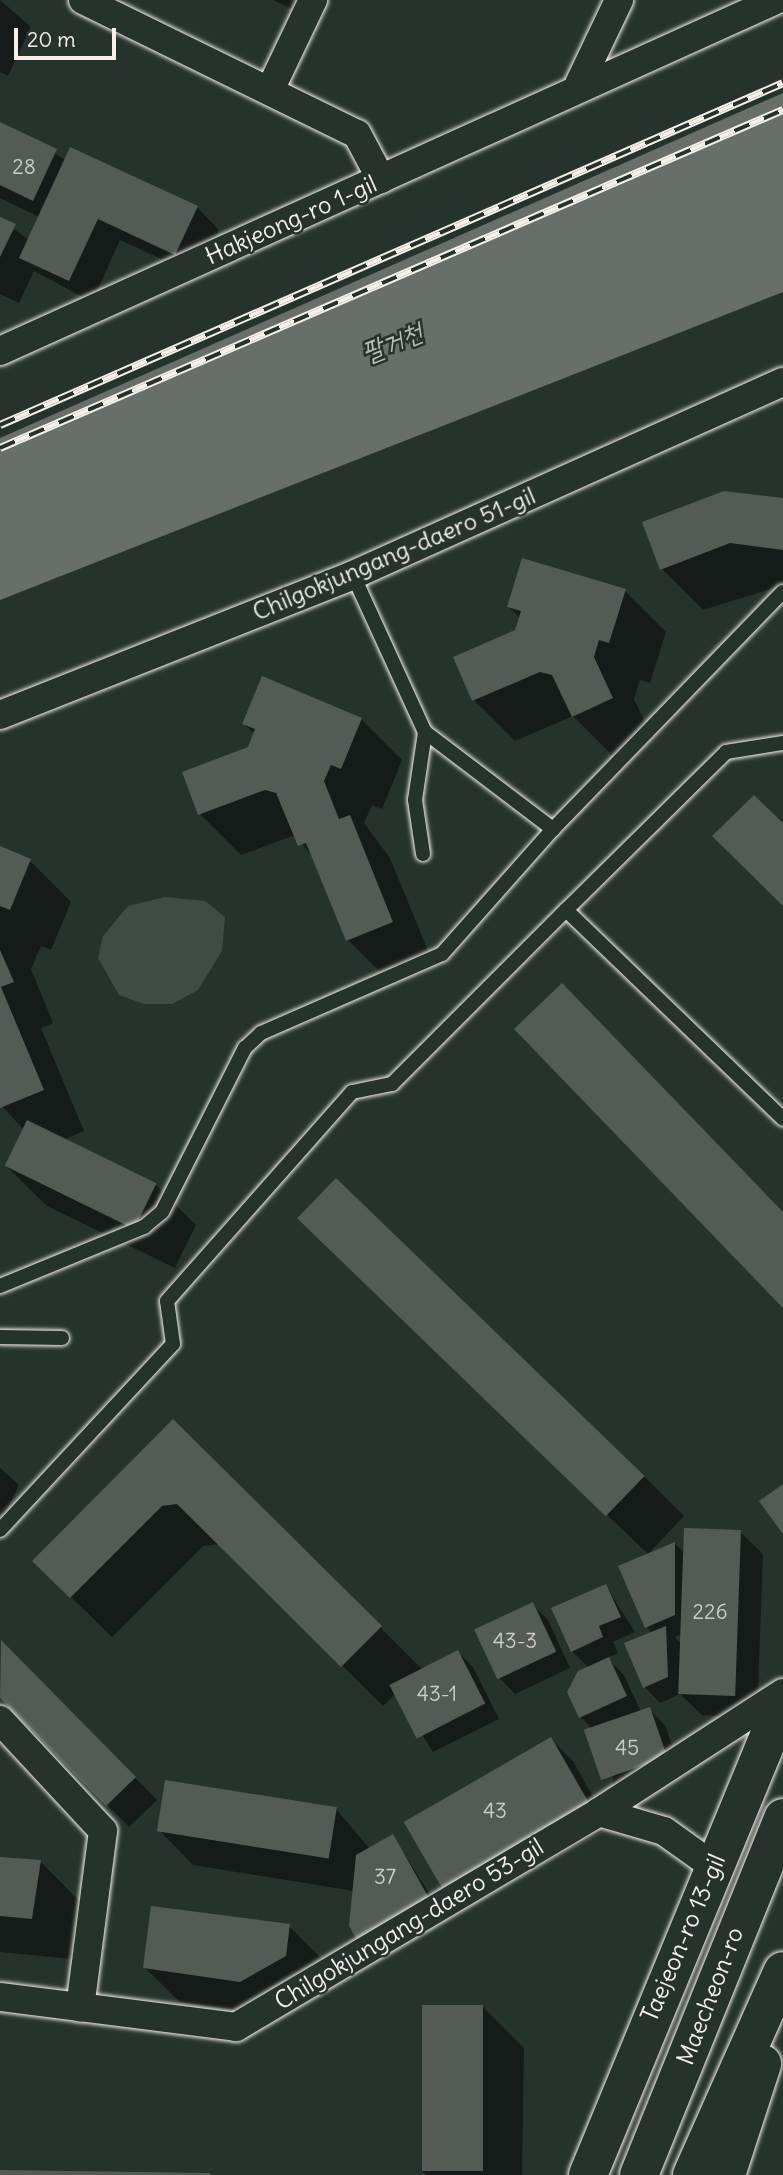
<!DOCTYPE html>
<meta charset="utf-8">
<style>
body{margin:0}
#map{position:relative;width:783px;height:2175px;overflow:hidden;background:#26332d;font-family:Delius,"Poor Story",sans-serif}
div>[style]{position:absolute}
.green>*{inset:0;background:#414b45}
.water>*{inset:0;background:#676f68}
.shadow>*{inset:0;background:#0007}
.building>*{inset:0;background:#525c55;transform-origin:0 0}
.roads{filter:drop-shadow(0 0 2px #f4f1e8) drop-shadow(0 0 2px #f4f1e8)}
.lane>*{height:14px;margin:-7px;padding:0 7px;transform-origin:7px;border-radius:7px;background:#26332d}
.street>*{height:28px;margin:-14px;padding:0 14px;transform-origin:14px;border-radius:14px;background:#26332d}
.secondary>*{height:38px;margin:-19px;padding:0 19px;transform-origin:19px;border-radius:19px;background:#26332d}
.rail>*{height:8px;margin-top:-4px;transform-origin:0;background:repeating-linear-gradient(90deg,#26332d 0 16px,#f4f1e8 0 32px);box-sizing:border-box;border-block:2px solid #f4f1e8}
span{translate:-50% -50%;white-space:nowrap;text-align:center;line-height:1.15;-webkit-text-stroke:5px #26332d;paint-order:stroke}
.number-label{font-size:21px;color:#ccccc3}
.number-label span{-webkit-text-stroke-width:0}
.street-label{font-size:24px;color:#f4f1e8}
.water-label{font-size:26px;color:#bcbdb5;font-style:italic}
.scale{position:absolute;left:14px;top:28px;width:102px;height:32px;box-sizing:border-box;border:4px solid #f4f1e8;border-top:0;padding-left:9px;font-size:21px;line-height:24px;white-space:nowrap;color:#f4f1e8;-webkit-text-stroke:5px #26332d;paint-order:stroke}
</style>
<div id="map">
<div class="green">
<div style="clip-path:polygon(165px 897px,205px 901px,225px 917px,222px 951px,198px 990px,172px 1004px,144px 1004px,119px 995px,98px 958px,103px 936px,128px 906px)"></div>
</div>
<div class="water">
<div style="clip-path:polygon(783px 93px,783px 292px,0 600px,0 438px)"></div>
</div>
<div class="shadow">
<div style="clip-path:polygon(0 0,31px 27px,8px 76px,0 72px)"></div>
<div style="clip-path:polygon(273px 0,309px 0,302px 14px)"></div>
<div style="clip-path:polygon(0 124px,66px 160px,197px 207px,219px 230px,198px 276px,120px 240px,92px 302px,34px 271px,19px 303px,0 294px,0 219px,29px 240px,39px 217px,0 198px)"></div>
<div style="clip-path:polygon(783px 500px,783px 585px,703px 610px,662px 569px)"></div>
<div style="clip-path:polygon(625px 591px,666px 632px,650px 683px,640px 680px,634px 699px,653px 739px,614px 757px,573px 716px,515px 741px,474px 700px,455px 658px,516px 631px,520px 618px,509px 607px)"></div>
<div style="clip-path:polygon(361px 719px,402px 760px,382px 809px,372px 805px,364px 823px,390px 858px,433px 963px,389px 981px,348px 940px,316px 861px,295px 835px,241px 855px,200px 814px,249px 749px,255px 734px,244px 724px)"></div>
<div style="clip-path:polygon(0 848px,30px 861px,71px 902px,51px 950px,41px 946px,31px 969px,53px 1023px,41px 1028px,84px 1131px,63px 1140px,155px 1184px,196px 1225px,175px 1268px,47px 1206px,6px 1166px,24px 1130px,0 1104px)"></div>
<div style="clip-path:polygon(340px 1259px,644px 1476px,684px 1516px,648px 1554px)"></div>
<div style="clip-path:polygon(173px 1421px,422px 1669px,458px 1652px,473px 1667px,499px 1719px,433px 1752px,396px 1693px,383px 1706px,220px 1544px,203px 1546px,112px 1637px,34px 1561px)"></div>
<div style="clip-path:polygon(0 1468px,19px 1485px,0 1524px)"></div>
<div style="clip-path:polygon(evenodd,740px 1532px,763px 1554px,757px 1718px,702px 1715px,680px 1694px,660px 1703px,645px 1687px,652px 1633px,647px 1627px,675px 1544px,685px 1553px,740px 1532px,682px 1634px,681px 1644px,675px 1637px,682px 1634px)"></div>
<div style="clip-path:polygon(606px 1586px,635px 1632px,613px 1642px,618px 1653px,607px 1658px,624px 1675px,642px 1714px,650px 1710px,665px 1725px,682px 1772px,628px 1799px,612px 1784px,623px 1723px,596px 1732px,580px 1717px,589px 1668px,572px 1651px)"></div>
<div style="clip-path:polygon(532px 1604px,548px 1620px,570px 1668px,515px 1694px,500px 1678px)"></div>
<div style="clip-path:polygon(1px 1642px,157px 1800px,129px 1827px,0 1696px)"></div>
<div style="clip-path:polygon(551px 1739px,573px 1761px,610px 1827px,462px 1907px,440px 1885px)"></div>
<div style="clip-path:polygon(336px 1809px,370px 1849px,393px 1837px,444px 1916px,354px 1891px,193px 1865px,159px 1830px)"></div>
<div style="clip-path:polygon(0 1858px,41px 1862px,81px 1903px,72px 1959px,0 1952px)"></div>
<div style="clip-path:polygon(289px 1926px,324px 1961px,275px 2016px,180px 2002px,145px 1968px)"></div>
<div style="clip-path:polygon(483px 2007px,524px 2048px,522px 2175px,427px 2175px,421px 2170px)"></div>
</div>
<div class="building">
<div style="clip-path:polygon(0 122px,57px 149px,33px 201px,0 185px)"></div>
<div style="clip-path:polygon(70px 147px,198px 206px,175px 255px,98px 219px,69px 281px,19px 258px)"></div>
<div style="clip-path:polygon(0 217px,16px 224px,0 257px)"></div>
<div style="clip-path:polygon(724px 491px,783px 498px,783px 550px,730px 543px,660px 570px,642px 522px)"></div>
<div style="clip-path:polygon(522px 558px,626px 589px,609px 643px,599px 640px,594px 657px,613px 698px,572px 717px,552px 675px,540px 672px,472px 701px,453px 657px,515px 630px,521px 611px,507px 607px)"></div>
<div style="clip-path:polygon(262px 676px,362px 718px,341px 769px,331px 765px,324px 781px,339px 819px,350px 815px,393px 922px,346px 941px,306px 843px,298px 846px,276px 793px,265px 790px,198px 815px,182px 772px,248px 747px,255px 729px,242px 724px)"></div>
<div style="clip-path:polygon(754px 795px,783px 823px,783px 906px,712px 836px)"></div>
<div style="clip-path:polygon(0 846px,31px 859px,10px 910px,0 906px)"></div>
<div style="clip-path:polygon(0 950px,14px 982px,1px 987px,44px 1090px,0 1108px)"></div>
<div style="clip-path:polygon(562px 983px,783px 1212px,783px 1308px,514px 1029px)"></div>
<div style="left:27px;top:1120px;width:144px;height:51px;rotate:26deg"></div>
<div style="left:336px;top:1178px;width:429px;height:56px;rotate:44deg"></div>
<div style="clip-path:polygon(173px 1419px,382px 1626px,341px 1667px,177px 1504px,162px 1506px,70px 1598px,32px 1561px)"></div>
<div style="clip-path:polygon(783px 1484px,783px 1534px,759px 1501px)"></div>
<div style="left:684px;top:1528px;width:57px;height:166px;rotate:2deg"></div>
<div style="clip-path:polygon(675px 1542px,675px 1615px,645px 1628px,618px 1566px)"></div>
<div style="clip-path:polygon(606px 1584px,621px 1617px,599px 1626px,603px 1637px,571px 1652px,551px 1608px)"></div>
<div style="left:533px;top:1602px;width:55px;height:65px;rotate:65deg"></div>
<div style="clip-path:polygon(666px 1626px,668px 1677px,643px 1688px,624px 1643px)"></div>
<div style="clip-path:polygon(1px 1640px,136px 1777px,106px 1806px,0 1698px)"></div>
<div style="left:458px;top:1650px;width:60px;height:77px;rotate:63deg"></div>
<div style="clip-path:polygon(609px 1657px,627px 1696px,579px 1718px,567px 1692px,578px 1671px)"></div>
<div style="left:650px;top:1707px;width:53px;height:70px;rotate:71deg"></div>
<div style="left:551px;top:1737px;width:77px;height:170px;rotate:60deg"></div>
<div style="left:165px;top:1780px;width:174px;height:52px;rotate:9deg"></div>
<div style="clip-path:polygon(393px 1834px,430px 1900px,357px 1940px,349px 1926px,356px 1855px)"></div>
<div style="clip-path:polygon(0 1857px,41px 1860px,32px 1919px,0 1916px)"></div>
<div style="clip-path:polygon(151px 1906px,290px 1924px,286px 1956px,240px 1982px,143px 1968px)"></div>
<div style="left:422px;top:2005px;width:61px;height:166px"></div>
<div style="clip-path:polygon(0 2170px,210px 2173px,210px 2175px,0 2175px)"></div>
</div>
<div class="roads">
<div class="lane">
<div style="left:353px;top:575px;width:173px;rotate:65.4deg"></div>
<div style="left:425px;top:732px;width:161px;rotate:37.2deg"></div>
<div style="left:423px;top:854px;width:55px;rotate:-98.4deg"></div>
<div style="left:415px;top:800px;width:69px;rotate:-81.6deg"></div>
<div style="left:566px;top:910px;width:225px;rotate:-44.6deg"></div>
<div style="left:726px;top:752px;width:58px;rotate:-9deg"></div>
<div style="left:0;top:1286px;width:156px;rotate:-22.3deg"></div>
<div style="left:144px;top:1227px;width:23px;rotate:-40deg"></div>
<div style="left:162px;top:1212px;width:184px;rotate:-63.2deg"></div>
<div style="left:245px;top:1048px;width:22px;rotate:-43deg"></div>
<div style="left:261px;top:1033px;width:197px;rotate:-23.6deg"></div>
<div style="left:442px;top:954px;width:167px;rotate:-48.4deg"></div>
<div style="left:553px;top:829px;width:330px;rotate:-45.9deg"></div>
<div style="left:0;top:1337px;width:62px;rotate:0.9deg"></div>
<div style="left:0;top:1530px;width:254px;rotate:-47.1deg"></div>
<div style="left:173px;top:1344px;width:43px;rotate:-97.9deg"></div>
<div style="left:167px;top:1301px;width:279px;rotate:-48.5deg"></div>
<div style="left:352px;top:1092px;width:41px;rotate:-11.3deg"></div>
<div style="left:392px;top:1084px;width:246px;rotate:-45deg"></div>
<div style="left:566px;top:910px;width:301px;rotate:43.9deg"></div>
</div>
<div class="street">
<div style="left:83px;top:0;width:305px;rotate:26.1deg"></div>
<div style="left:357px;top:134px;width:51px;rotate:61.9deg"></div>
<div style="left:579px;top:84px;width:93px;rotate:-64.5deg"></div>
<div style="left:271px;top:88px;width:98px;rotate:-64.5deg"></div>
<div style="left:0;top:351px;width:852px;rotate:-24.34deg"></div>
<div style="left:0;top:715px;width:380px;rotate:-21.6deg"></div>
<div style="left:353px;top:575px;width:471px;rotate:-24.2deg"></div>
<div style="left:0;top:1720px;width:151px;rotate:47.1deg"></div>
<div style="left:103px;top:1831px;width:178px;rotate:97.4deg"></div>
<div style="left:599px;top:1812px;width:68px;rotate:16.3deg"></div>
<div style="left:664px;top:1831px;width:60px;rotate:35.5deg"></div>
<div style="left:0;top:1997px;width:238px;rotate:7.2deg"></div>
<div style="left:236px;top:2027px;width:422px;rotate:-30.6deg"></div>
<div style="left:599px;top:1812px;width:219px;rotate:-32.9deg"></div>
</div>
<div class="secondary">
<div style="left:588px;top:2175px;width:512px;rotate:-67.6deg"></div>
<div style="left:639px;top:2175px;width:385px;rotate:-68deg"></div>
<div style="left:692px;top:2175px;width:223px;rotate:-66deg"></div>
<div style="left:726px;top:2175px;width:117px;rotate:-72deg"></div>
</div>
</div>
<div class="rail">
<div style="left:0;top:425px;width:854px;rotate:-23.59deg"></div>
<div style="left:0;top:448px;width:853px;rotate:-23.35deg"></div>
</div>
<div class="number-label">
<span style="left:24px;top:167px">28</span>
<span style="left:710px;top:1612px">226</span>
<span style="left:515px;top:1641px">43-3</span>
<span style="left:437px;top:1694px">43-1</span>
<span style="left:627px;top:1748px">45</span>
<span style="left:495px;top:1811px">43</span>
<span style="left:385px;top:1877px">37</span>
</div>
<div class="street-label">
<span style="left:291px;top:220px;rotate:-24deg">Hakjeong-ro 1-gil</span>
<span style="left:394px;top:554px;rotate:-23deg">Chilgokjungang-daero 51-gil</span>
<span style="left:409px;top:1924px;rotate:-31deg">Chilgokjungang-daero 53-gil</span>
<span style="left:683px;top:1938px;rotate:-67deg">Taejeon-ro 13-gil</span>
<span style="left:710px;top:1996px;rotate:-69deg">Maecheon-ro</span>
</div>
<div class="water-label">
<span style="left:392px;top:342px;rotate:-22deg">팔거천</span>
</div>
<div class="scale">20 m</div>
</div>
